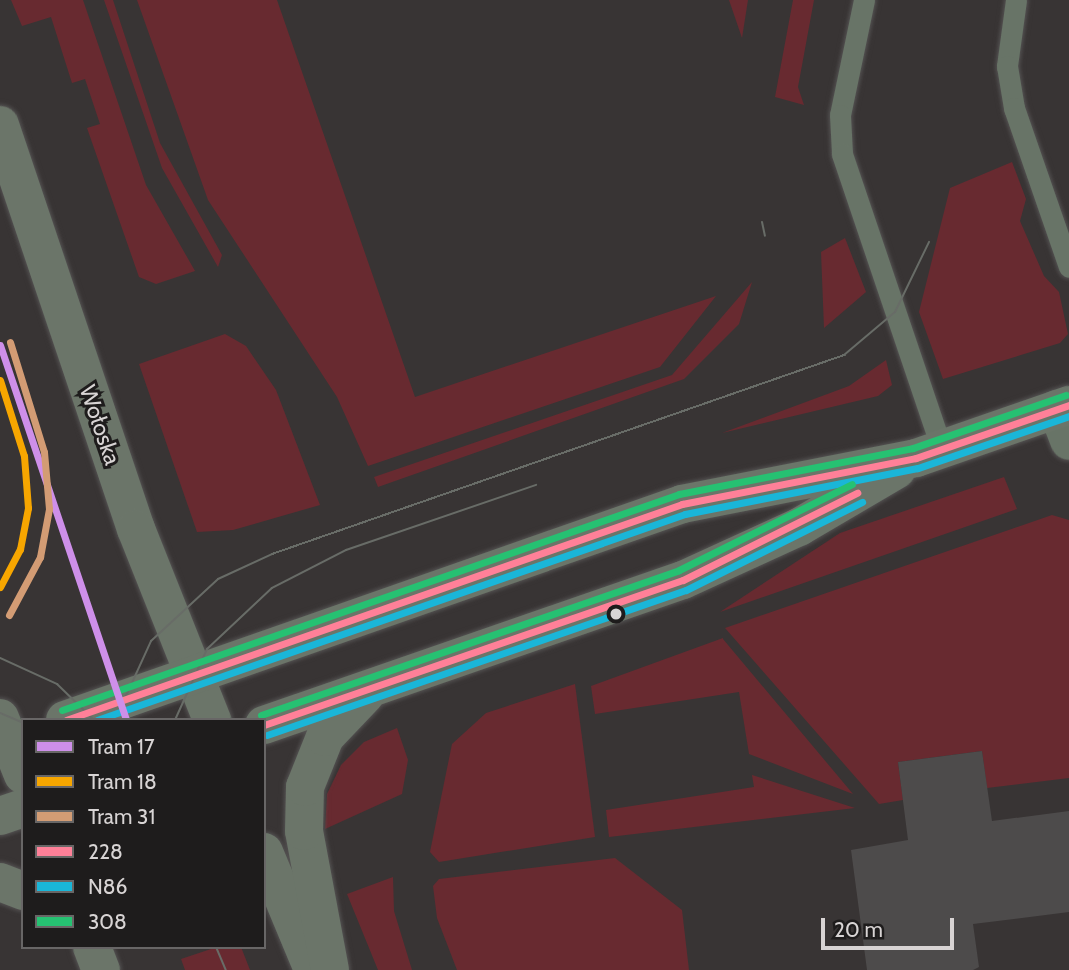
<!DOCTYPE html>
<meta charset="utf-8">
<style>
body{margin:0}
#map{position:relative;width:1069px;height:970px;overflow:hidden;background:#383434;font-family:Cabin,sans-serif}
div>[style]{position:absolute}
.green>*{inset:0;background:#682a30}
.building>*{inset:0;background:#4d4b4b}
.roads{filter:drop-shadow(0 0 2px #545252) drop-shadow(0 0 2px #545252)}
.lane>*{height:21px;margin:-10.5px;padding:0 10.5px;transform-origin:10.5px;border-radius:10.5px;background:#687467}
.street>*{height:38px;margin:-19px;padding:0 19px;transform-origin:19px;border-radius:19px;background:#687467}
.secondary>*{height:38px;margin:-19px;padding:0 19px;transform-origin:19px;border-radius:19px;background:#6b7569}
.tram>*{height:2px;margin:-1px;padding:0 1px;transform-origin:1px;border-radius:1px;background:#686c67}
.bus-1>*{height:7px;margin:-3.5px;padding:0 3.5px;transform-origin:3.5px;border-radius:3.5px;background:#ff8098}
.bus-2>*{height:7px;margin:-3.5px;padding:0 3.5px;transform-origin:3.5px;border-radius:3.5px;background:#1ab6d8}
.bus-3>*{height:7px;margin:-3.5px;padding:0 3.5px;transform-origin:3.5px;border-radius:3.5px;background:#26c172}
.tram-1>*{height:7px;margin:-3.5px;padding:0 3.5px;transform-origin:3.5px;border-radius:3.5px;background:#ce8fe9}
.tram-2>*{height:7px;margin:-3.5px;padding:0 3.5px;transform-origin:3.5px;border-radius:3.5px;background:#f7a600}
.tram-3>*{height:7px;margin:-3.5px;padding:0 3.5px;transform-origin:3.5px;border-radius:3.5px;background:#d39c74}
.dots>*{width:19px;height:19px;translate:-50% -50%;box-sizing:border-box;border:4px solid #1e1c1c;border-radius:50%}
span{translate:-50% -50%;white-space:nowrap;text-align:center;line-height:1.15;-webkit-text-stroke:6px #1e1c1c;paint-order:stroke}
.street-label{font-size:23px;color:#d8d4d4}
.legend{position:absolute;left:21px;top:718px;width:245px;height:231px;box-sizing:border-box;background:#1e1c1c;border:2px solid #686666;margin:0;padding:9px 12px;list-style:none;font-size:21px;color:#d8d4d4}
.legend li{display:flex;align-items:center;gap:14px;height:35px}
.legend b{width:35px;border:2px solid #686666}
.scale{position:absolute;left:821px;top:918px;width:133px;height:32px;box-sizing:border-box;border:4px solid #d8d4d4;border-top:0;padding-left:9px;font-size:21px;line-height:24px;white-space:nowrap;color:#d8d4d4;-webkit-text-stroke:5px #1e1c1c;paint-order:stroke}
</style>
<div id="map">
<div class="green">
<div style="clip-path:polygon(11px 0,83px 0,146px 185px,195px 271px,156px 284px,139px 277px,87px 128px,100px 124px,85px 79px,72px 83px,51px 17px,22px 26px)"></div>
<div style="clip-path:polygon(104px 0,113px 0,160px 143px,222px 255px,218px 267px,162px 168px)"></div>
<div style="clip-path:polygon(137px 0,277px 0,415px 397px,716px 296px,660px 367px,368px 466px,337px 397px,208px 200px)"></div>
<div style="clip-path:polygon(729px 0,748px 0,742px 38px)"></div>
<div style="clip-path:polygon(793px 0,814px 0,798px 87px,804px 105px,775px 97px)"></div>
<div style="clip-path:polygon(1012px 162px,1026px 199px,1020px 221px,1044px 276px,1059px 292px,1068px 334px,1060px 343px,943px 379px,919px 312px,950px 188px)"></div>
<div style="clip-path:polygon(845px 238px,866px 292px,824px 328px,821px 252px)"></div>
<div style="clip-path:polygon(752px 282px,739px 324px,684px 379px,378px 487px,374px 477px,672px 375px)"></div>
<div style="clip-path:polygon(225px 334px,246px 346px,276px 390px,320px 505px,233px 530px,197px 532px,139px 364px)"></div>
<div style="clip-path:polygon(886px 360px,892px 385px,878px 396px,722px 433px,849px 386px)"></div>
<div style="clip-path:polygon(1004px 477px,1017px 509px,720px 612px,840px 533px)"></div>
<div style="clip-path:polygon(1052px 515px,1069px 520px,1069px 778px,987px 788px,982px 751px,898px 762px,903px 800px,879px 804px,725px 628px)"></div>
<div style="clip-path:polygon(723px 638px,723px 639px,853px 794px,749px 754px,739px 692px,595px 714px,591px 686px)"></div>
<div style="clip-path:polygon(575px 684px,595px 837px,439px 862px,430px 852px,452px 744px,486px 713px)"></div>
<div style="clip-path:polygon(397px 728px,408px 760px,402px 794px,325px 829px,327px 794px,341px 765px,364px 742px)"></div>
<div style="clip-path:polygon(752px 775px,855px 808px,609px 837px,606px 810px,754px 787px)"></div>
<div style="clip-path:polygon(615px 858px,682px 910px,689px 970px,457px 970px,437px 918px,433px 886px,439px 879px)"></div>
<div style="clip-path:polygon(393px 877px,394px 911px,412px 970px,378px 970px,347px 894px)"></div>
<div style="clip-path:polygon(217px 947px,241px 947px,250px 970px,185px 970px,181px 959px)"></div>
</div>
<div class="building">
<div style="clip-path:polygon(982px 751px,992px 821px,1069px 811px,1069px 912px,973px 924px,979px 967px,973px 970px,867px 970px,851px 850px,908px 840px,898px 762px)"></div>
</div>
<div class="roads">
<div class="lane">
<div style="left:864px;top:0;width:117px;rotate:101.8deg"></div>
<div style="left:840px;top:115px;width:39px;rotate:87deg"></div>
<div style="left:842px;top:154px;width:311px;rotate:71.3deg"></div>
<div style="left:1016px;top:0;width:67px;rotate:97.8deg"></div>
<div style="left:1007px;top:66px;width:43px;rotate:80.5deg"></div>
<div style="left:1014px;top:108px;width:168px;rotate:70.9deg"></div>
</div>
<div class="street">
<div style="left:1057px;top:409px;width:34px;rotate:69deg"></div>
</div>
<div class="secondary">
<div style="left:0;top:125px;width:426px;rotate:71.4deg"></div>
<div style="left:136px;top:529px;width:206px;rotate:68.3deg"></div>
<div style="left:0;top:718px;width:61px;rotate:68deg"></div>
<div style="left:65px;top:720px;width:654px;rotate:-19.29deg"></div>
<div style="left:682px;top:504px;width:238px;rotate:-11.1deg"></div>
<div style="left:916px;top:458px;width:162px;rotate:-19.1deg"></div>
<div style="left:264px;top:725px;width:443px;rotate:-19.1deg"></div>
<div style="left:683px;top:580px;width:128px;rotate:-24.6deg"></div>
<div style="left:799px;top:527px;width:113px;rotate:-30.4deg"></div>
<div style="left:0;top:816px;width:24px;rotate:-19deg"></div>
<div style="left:264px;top:852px;width:128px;rotate:67.4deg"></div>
<div style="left:0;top:882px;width:25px;rotate:21deg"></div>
<div style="left:92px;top:947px;width:25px;rotate:69deg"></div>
<div style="left:330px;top:970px;width:141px;rotate:-100.6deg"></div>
<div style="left:304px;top:831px;width:44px;rotate:-88.7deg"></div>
<div style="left:305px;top:787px;width:54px;rotate:-68.2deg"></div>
<div style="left:325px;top:737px;width:58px;rotate:-46.4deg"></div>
</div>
</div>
<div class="tram">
<div style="left:762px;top:222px;width:14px;rotate:78deg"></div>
<div style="left:0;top:658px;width:63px;rotate:24.5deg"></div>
<div style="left:57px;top:684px;width:52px;rotate:44.2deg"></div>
<div style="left:0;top:713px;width:25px;rotate:23deg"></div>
<div style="left:115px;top:720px;width:87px;rotate:-65.5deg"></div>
<div style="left:151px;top:641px;width:91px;rotate:-42.8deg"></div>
<div style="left:218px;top:579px;width:60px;rotate:-24.8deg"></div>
<div style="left:272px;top:554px;width:606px;rotate:-19.18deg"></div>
<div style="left:844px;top:355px;width:67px;rotate:-40.1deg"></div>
<div style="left:895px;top:312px;width:78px;rotate:-64.1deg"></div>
<div style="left:175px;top:720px;width:78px;rotate:-65.7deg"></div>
<div style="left:207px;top:649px;width:89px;rotate:-43.2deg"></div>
<div style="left:272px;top:588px;width:83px;rotate:-27.2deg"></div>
<div style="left:346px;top:550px;width:201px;rotate:-18.9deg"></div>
<div style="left:216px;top:947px;width:25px;rotate:67deg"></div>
</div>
<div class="bus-1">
<div style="left:66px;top:720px;width:653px;rotate:-19.32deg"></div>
<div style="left:682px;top:504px;width:238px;rotate:-11.1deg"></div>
<div style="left:916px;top:458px;width:162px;rotate:-19.1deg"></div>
<div style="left:264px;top:725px;width:443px;rotate:-19.1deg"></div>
<div style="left:683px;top:580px;width:195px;rotate:-26.6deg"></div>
</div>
<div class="bus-2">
<div style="left:97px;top:720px;width:623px;rotate:-19.31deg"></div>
<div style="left:685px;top:514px;width:237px;rotate:-11.2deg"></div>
<div style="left:918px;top:468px;width:160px;rotate:-19deg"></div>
<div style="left:267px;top:735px;width:443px;rotate:-19.1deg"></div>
<div style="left:686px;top:590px;width:197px;rotate:-26.6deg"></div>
</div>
<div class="bus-3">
<div style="left:62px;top:710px;width:654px;rotate:-19.29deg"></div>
<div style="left:679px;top:494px;width:238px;rotate:-11.1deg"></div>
<div style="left:913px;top:448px;width:162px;rotate:-19.1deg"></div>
<div style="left:261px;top:715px;width:442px;rotate:-19.1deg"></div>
<div style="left:679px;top:570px;width:193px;rotate:-26.4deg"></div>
</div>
<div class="tram-1">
<div style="left:0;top:345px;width:396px;rotate:71.4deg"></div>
</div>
<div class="tram-2">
<div style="left:0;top:380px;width:80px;rotate:72.5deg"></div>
<div style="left:24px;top:456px;width:52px;rotate:85.6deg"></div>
<div style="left:28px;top:508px;width:42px;rotate:101deg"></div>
<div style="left:20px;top:549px;width:43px;rotate:117.8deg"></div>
</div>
<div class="tram-3">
<div style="left:9px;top:615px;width:66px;rotate:-61.9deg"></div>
<div style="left:40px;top:557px;width:49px;rotate:-79.4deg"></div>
<div style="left:49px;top:509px;width:57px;rotate:-95deg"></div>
<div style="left:44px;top:452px;width:115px;rotate:-107.2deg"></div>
</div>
<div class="dots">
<div style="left:616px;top:614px;background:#d8d4d4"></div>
</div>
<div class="street-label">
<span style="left:100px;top:425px;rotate:71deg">Wołoska</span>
</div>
<ul class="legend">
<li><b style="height:9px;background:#ce8fe9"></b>Tram 17</li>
<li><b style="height:9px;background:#f7a600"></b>Tram 18</li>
<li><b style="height:9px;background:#d39c74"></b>Tram 31</li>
<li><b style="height:9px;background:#ff8098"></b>228</li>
<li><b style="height:9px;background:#1ab6d8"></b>N86</li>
<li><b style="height:9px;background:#26c172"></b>308</li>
</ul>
<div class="scale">20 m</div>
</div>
